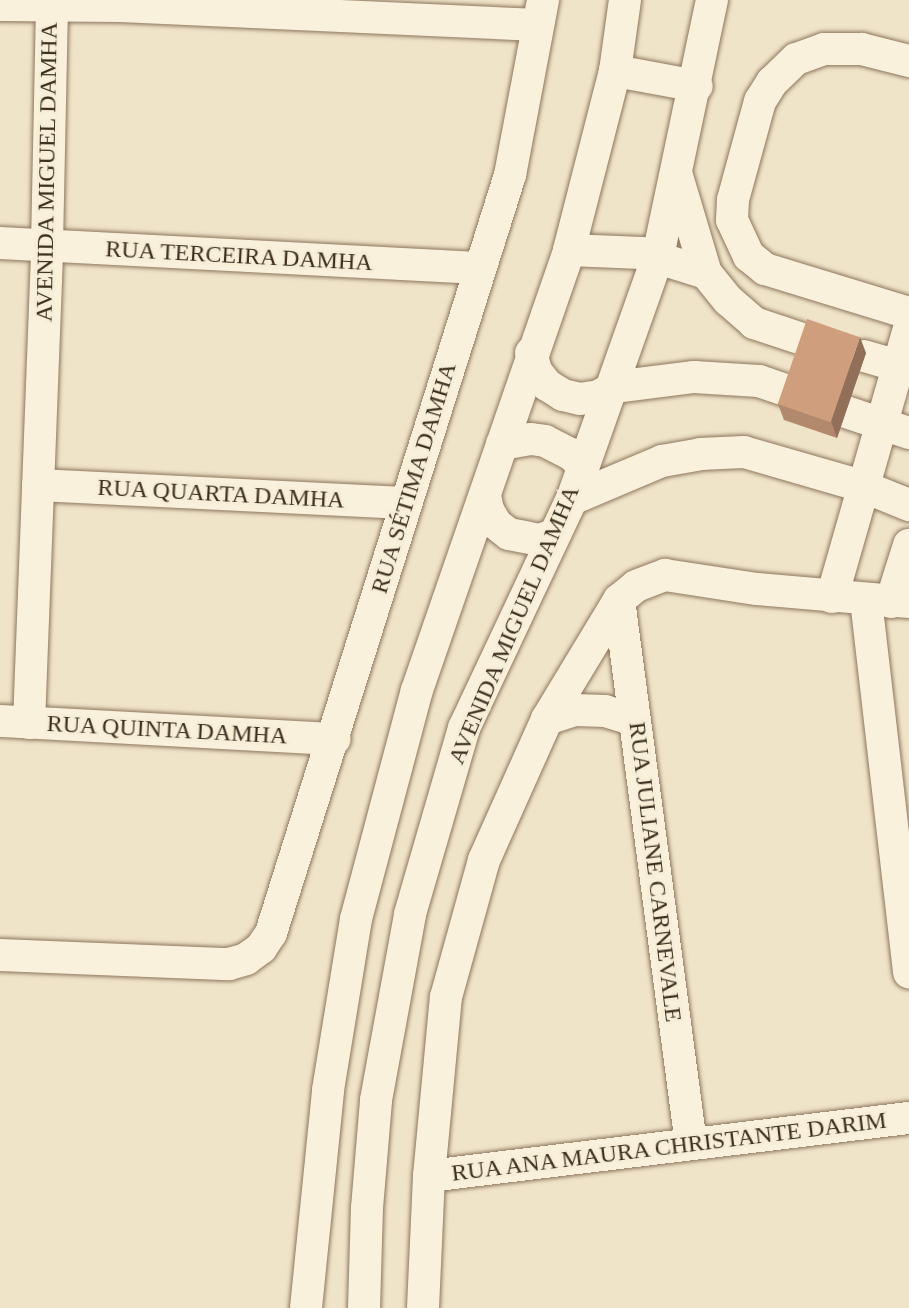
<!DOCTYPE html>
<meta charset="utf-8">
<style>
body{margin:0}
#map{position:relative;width:909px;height:1308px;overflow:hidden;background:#f0e4c8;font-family:"Times New Roman",serif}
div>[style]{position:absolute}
.roads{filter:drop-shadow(0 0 2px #8d765c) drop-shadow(0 0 2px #8d765c)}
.minor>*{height:32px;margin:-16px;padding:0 16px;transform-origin:16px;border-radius:16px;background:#faf1dc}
.wall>*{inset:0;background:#b2896c}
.shaded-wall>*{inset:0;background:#916f58}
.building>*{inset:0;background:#cf9f7d;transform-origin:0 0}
span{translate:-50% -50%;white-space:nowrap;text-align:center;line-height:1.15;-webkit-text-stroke:6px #f7eed8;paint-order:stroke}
.street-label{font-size:24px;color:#3d2e20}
</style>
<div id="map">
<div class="roads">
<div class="minor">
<div style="left:0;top:5px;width:120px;rotate:0.5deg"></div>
<div style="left:120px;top:6px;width:418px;rotate:2.6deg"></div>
<div style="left:909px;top:61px;width:49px;rotate:-165.7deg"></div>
<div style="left:862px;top:49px;width:38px;rotate:180deg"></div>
<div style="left:824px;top:49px;width:30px;rotate:160deg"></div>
<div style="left:796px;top:59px;width:33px;rotate:136deg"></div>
<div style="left:772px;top:82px;width:22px;rotate:122deg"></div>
<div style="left:760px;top:101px;width:103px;rotate:105.3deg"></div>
<div style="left:733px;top:200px;width:20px;rotate:93deg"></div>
<div style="left:732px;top:220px;width:40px;rotate:65deg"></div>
<div style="left:749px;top:256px;width:21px;rotate:39deg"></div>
<div style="left:765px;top:269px;width:151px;rotate:17deg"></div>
<div style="left:615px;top:71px;width:83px;rotate:10.4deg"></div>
<div style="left:677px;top:176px;width:101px;rotate:73.4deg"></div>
<div style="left:0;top:243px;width:479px;rotate:3deg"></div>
<div style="left:569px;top:250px;width:73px;rotate:2.4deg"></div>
<div style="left:642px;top:253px;width:67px;rotate:17.4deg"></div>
<div style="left:706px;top:273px;width:35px;rotate:51deg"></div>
<div style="left:728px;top:300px;width:35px;rotate:41deg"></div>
<div style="left:754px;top:323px;width:60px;rotate:18.4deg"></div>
<div style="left:531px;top:353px;width:19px;rotate:74deg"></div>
<div style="left:536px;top:371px;width:18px;rotate:52deg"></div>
<div style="left:547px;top:385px;width:19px;rotate:32deg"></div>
<div style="left:563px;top:395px;width:17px;rotate:13deg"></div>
<div style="left:580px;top:399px;width:19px;rotate:-9deg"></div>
<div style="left:599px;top:396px;width:17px;rotate:-31deg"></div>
<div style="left:614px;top:387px;width:81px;rotate:-7.1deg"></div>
<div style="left:694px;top:377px;width:65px;rotate:3.5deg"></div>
<div style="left:759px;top:381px;width:36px;rotate:19deg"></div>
<div style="left:864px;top:356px;width:47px;rotate:16.1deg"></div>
<div style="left:846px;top:412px;width:66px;rotate:18.4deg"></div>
<div style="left:502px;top:444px;width:29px;rotate:-10deg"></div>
<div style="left:531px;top:439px;width:14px;rotate:8deg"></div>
<div style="left:545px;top:441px;width:29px;rotate:27deg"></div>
<div style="left:571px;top:454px;width:16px;rotate:45deg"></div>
<div style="left:38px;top:485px;width:367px;rotate:2.8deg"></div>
<div style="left:485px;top:495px;width:15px;rotate:79deg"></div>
<div style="left:488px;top:510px;width:16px;rotate:60deg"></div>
<div style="left:496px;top:524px;width:16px;rotate:38deg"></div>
<div style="left:509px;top:534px;width:32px;rotate:11deg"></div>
<div style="left:540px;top:540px;width:16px;rotate:-22deg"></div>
<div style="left:572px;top:499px;width:98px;rotate:-22.9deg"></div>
<div style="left:662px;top:461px;width:39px;rotate:-10deg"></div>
<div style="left:700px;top:454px;width:44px;rotate:-2.6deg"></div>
<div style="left:744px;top:452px;width:123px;rotate:16.1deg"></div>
<div style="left:862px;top:486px;width:51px;rotate:22deg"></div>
<div style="left:832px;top:597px;width:280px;rotate:-74deg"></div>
<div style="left:619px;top:600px;width:549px;rotate:82.46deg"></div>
<div style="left:866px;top:600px;width:375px;rotate:83.4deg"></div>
<div style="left:891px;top:602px;width:60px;rotate:-72.5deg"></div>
<div style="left:547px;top:719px;width:29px;rotate:-18deg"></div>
<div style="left:575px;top:710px;width:30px;rotate:2deg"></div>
<div style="left:605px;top:711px;width:31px;rotate:17deg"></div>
<div style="left:0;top:721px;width:335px;rotate:3.1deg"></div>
<div style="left:29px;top:723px;width:478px;rotate:-87.8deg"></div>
<div style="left:47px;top:245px;width:245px;rotate:-88.8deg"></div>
<div style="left:0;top:955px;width:229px;rotate:2.3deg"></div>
<div style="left:229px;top:964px;width:18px;rotate:-16deg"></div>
<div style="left:246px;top:959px;width:19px;rotate:-36deg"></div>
<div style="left:261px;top:948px;width:18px;rotate:-56deg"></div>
<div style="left:271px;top:933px;width:795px;rotate:-72.5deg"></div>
<div style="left:510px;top:175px;width:178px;rotate:-79.3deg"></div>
<div style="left:429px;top:1176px;width:483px;rotate:-6.9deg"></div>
<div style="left:306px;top:1308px;width:219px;rotate:-84.2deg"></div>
<div style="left:328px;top:1090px;width:173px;rotate:-80.7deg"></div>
<div style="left:356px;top:919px;width:237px;rotate:-75.1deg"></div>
<div style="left:417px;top:690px;width:466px;rotate:-70.9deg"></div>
<div style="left:569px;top:250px;width:185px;rotate:-75.6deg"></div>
<div style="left:615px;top:71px;width:72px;rotate:-82deg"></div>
<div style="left:364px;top:1308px;width:100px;rotate:-88.3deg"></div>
<div style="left:367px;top:1208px;width:108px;rotate:-85.2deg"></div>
<div style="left:376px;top:1100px;width:189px;rotate:-79.6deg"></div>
<div style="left:410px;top:914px;width:194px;rotate:-73.8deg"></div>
<div style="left:464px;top:728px;width:253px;rotate:-64.8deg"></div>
<div style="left:572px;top:499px;width:258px;rotate:-70.5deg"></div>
<div style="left:658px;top:256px;width:262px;rotate:-78.1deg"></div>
<div style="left:423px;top:1308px;width:132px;rotate:-87.4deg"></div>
<div style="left:429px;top:1176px;width:180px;rotate:-84.6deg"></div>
<div style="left:446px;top:997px;width:142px;rotate:-74.5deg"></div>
<div style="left:484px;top:860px;width:154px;rotate:-65.9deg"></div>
<div style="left:547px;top:719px;width:139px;rotate:-58.8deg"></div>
<div style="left:619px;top:600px;width:22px;rotate:-39deg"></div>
<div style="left:636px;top:586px;width:31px;rotate:-21deg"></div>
<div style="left:665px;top:575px;width:93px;rotate:8.7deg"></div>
<div style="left:757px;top:589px;width:153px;rotate:4.9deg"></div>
</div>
</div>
<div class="wall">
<div style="clip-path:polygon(866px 353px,837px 438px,784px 420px,778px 404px)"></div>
</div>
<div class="shaded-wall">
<div style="clip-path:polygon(860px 337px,866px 353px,837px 438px,831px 421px)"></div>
</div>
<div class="building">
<div style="left:807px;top:319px;width:56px;height:90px;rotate:19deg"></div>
</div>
<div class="street-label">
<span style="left:47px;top:172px;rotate:-89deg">AVENIDA MIGUEL DAMHA</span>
<span style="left:239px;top:256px;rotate:3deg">RUA TERCEIRA DAMHA</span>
<span style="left:414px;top:478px;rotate:-73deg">RUA SÉTIMA DAMHA</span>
<span style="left:221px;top:494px;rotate:3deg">RUA QUARTA DAMHA</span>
<span style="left:514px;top:625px;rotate:-67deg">AVENIDA MIGUEL DAMHA</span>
<span style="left:167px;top:730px;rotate:3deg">RUA QUINTA DAMHA</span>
<span style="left:655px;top:872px;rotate:83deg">RUA JULIANE CARNEVALE</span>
<span style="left:669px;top:1147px;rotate:-7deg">RUA ANA MAURA CHRISTANTE DARIM</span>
</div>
</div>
